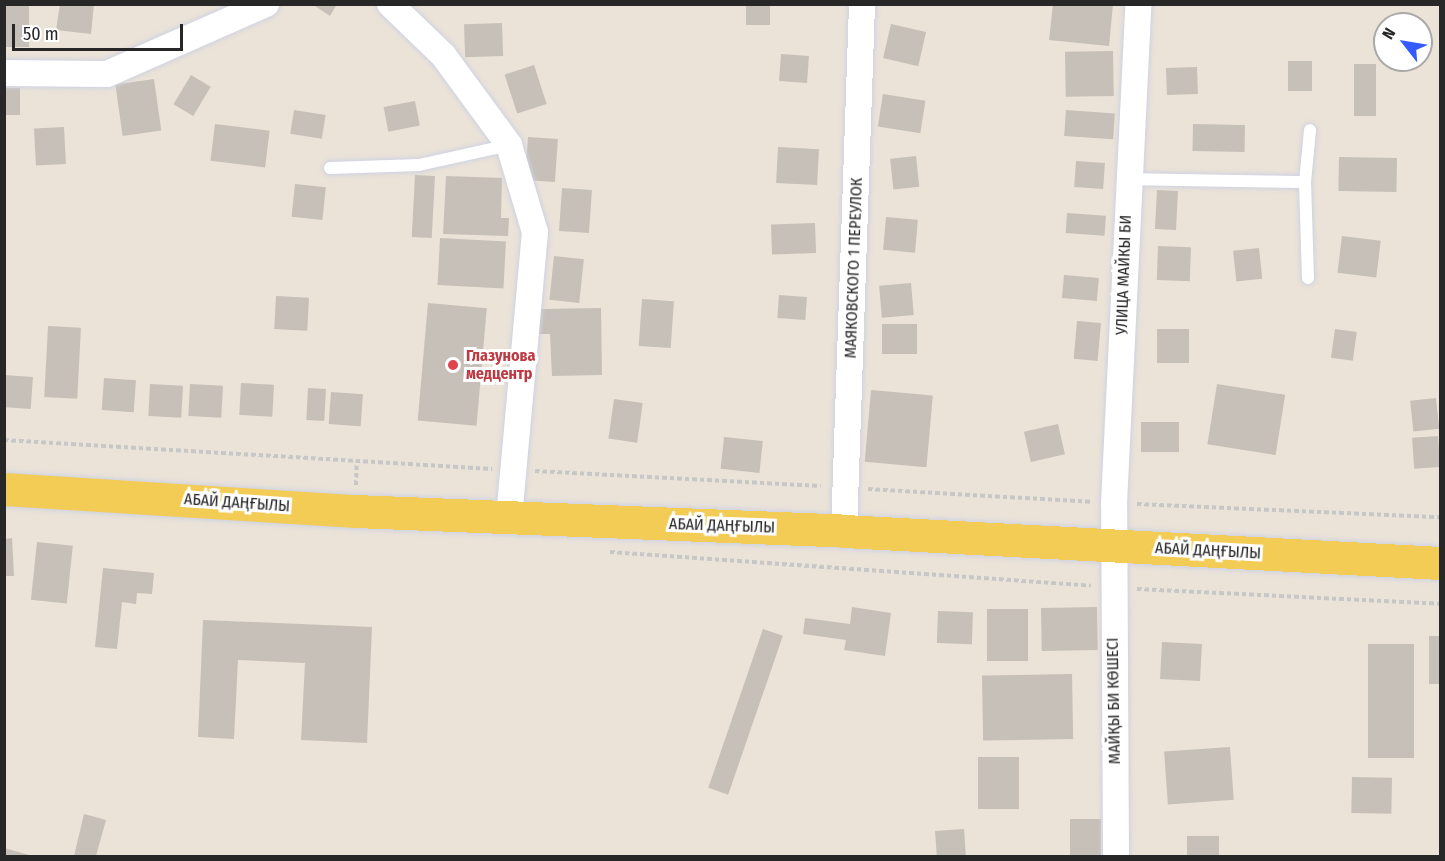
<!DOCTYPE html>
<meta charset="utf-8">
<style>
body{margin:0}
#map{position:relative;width:1445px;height:861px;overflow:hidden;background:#ebe3d8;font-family:"Fira Sans Condensed",sans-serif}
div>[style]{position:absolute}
.building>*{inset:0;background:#c6c0b8;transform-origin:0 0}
.path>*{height:4px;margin-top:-2px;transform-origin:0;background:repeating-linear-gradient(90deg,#c7c7c7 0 4.5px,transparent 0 7.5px)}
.roads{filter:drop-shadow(0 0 2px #ced2e1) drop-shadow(0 0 2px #ced2e1)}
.lane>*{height:12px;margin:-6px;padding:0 6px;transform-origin:6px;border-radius:6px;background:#fff}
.street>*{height:26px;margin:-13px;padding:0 13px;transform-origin:13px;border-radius:13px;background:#fff}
.primary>*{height:33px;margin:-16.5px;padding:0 16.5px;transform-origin:16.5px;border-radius:16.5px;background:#f3cc55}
.dots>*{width:16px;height:16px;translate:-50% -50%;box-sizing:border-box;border:3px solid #fff;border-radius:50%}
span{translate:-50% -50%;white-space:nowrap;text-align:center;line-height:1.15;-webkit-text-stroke:6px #fff;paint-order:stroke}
.street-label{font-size:16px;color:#272727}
.health-label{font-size:16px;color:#be3a42;font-weight:700}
.left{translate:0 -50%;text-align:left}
.frame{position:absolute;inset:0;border:6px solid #272727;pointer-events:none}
.north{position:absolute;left:1373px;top:12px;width:60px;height:60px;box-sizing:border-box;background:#fff;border:2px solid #a9a9a9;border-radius:50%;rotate:301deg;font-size:16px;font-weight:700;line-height:24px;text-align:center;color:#272727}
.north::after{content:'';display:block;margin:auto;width:21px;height:27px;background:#335bfd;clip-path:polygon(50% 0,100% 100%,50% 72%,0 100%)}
.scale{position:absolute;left:12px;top:24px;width:171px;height:27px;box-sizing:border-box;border:3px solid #272727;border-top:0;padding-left:8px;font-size:18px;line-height:21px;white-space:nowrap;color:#272727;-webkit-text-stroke:4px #fff;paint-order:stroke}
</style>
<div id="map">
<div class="building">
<div style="left:4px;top:4px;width:25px;height:43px"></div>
<div style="clip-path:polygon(60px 4px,94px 4px,91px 34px,56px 30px)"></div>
<div style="clip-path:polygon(312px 4px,337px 4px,330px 16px)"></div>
<div style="left:746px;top:4px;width:24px;height:21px"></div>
<div style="clip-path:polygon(1053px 4px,1113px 4px,1109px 46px,1049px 40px)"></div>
<div style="left:502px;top:23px;width:33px;height:38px;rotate:88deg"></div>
<div style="left:891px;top:24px;width:36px;height:35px;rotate:13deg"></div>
<div style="left:1113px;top:51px;width:45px;height:48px;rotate:89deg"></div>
<div style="left:781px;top:54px;width:28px;height:27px;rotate:4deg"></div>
<div style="left:1288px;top:61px;width:24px;height:30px"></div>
<div style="left:1354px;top:64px;width:22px;height:52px"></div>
<div style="left:534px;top:65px;width:41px;height:31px;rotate:72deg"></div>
<div style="left:1197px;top:67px;width:27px;height:31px;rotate:88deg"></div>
<div style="left:191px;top:75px;width:23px;height:34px;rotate:31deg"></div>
<div style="left:154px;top:79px;width:52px;height:39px;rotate:82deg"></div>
<div style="left:4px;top:88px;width:16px;height:27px"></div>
<div style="left:883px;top:94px;width:43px;height:33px;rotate:9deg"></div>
<div style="left:415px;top:101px;width:25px;height:32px;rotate:79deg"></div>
<div style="left:294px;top:110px;width:32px;height:24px;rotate:9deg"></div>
<div style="left:1066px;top:110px;width:49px;height:26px;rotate:4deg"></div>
<div style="left:215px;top:124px;width:55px;height:37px;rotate:7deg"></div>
<div style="left:1193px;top:124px;width:52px;height:27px;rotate:1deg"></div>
<div style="left:64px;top:127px;width:37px;height:30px;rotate:87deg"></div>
<div style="left:528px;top:137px;width:30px;height:43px;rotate:4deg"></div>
<div style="left:778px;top:147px;width:41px;height:36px;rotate:3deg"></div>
<div style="left:916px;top:156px;width:31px;height:26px;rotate:84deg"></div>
<div style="left:1339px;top:157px;width:58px;height:34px;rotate:1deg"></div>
<div style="left:1076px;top:161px;width:29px;height:26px;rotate:4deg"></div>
<div style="left:415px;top:175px;width:20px;height:62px;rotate:3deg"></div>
<div style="clip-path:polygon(446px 176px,502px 178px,501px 218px,509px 218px,508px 236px,443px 234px)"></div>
<div style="left:295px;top:184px;width:31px;height:33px;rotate:6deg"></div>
<div style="left:562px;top:188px;width:30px;height:43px;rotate:4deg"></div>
<div style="left:1157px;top:190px;width:21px;height:39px;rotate:3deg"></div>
<div style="left:1067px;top:213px;width:39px;height:20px;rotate:4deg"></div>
<div style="left:886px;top:217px;width:32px;height:33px;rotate:5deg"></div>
<div style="left:815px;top:223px;width:30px;height:44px;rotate:88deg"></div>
<div style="left:1342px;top:236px;width:39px;height:37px;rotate:7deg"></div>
<div style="left:440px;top:238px;width:66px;height:47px;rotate:3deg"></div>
<div style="left:1158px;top:246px;width:33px;height:34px;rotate:2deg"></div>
<div style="left:1259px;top:248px;width:31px;height:26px;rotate:84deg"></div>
<div style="left:554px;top:256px;width:30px;height:44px;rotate:6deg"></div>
<div style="left:1064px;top:275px;width:35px;height:23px;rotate:5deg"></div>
<div style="left:911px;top:283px;width:32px;height:32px;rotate:85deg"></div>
<div style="left:779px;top:295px;width:28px;height:23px;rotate:4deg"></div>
<div style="left:276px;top:296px;width:33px;height:33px;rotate:3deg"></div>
<div style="left:642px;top:299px;width:32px;height:47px;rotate:4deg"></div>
<div style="left:428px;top:303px;width:59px;height:118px;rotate:5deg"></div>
<div style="clip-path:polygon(601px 308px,602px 375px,552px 376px,550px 334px,538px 334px,538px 309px)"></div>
<div style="left:1077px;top:321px;width:24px;height:38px;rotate:5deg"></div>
<div style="left:882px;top:324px;width:35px;height:30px"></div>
<div style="left:48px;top:326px;width:33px;height:71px;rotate:3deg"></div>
<div style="left:1157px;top:329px;width:32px;height:34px"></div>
<div style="left:1335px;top:329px;width:22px;height:29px;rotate:8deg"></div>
<div style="left:4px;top:375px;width:29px;height:32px;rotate:4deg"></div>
<div style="left:104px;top:378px;width:32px;height:32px;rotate:4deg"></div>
<div style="left:241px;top:383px;width:33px;height:32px;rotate:3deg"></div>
<div style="left:150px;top:384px;width:33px;height:32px;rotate:3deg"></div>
<div style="left:190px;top:384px;width:33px;height:32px;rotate:3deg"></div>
<div style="left:1217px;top:384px;width:69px;height:61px;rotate:9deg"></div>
<div style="left:308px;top:388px;width:18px;height:32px;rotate:3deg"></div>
<div style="left:871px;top:390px;width:62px;height:72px;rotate:5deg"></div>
<div style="left:331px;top:392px;width:32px;height:32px;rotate:4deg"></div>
<div style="left:1436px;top:398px;width:31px;height:26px;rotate:84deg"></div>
<div style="left:614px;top:399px;width:29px;height:40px;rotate:8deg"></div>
<div style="left:1141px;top:422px;width:38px;height:30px"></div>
<div style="left:1058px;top:424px;width:31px;height:35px;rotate:77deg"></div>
<div style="left:1438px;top:436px;width:31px;height:26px;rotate:86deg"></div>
<div style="left:724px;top:437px;width:39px;height:32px;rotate:6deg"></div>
<div style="clip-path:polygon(12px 538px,14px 576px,4px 576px,4px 539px)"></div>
<div style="left:37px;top:542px;width:36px;height:58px;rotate:6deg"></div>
<div style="clip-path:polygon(103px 568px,154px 573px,152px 594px,137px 593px,136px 604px,122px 602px,117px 649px,95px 647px)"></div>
<div style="clip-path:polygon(852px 607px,891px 613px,885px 656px,844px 650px,846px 640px,803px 634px,805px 618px,850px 624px)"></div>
<div style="left:1097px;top:607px;width:43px;height:56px;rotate:89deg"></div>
<div style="left:987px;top:609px;width:41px;height:52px"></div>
<div style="left:938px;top:611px;width:35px;height:32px;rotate:2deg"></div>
<div style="clip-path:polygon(203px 620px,372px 627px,367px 743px,301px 740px,305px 663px,238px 660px,234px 739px,198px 737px)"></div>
<div style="left:763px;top:629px;width:21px;height:168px;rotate:19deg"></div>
<div style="left:1440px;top:636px;width:48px;height:11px;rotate:90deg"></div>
<div style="left:1162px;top:642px;width:40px;height:37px;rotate:3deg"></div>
<div style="left:1368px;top:644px;width:46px;height:114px"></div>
<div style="left:1072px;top:674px;width:65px;height:90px;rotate:89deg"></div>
<div style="left:1230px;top:747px;width:53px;height:66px;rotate:86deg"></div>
<div style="left:1019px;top:757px;width:52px;height:41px;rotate:90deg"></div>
<div style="left:1352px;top:777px;width:40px;height:36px;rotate:1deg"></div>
<div style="clip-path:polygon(84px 814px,106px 820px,96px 856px,74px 856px)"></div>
<div style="left:1101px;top:819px;width:36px;height:31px;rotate:90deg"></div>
<div style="left:964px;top:829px;width:27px;height:29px;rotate:86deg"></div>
<div style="left:1187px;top:836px;width:32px;height:20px"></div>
<div style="clip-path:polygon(4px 848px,33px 856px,4px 856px)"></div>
</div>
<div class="path">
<div style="left:4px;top:440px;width:489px;rotate:3.4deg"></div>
<div style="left:535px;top:471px;width:286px;rotate:3deg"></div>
<div style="left:356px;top:485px;width:24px;rotate:-88deg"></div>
<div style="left:868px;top:489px;width:223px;rotate:3.3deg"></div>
<div style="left:1137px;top:504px;width:303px;rotate:2.5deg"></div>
<div style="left:610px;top:552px;width:482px;rotate:4deg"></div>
<div style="left:1137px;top:589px;width:303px;rotate:2.8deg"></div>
</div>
<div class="roads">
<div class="lane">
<div style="left:330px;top:168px;width:89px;rotate:-1.9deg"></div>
<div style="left:419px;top:165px;width:92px;rotate:-12.5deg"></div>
<div style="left:1128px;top:179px;width:177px;rotate:1deg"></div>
<div style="left:1308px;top:278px;width:96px;rotate:-91.8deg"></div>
<div style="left:1305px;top:182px;width:52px;rotate:-84.5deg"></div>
</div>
<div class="street">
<div style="left:390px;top:4px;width:74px;rotate:43.9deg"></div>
<div style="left:443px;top:55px;width:112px;rotate:53.7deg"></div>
<div style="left:509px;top:145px;width:91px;rotate:73.4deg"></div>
<div style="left:535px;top:232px;width:287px;rotate:95.2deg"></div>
<div style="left:4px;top:73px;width:103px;rotate:0.6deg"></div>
<div style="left:107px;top:74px;width:174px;rotate:-23.8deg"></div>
<div style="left:844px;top:531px;width:527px;rotate:-88.04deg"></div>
<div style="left:1116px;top:856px;width:353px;rotate:-90.3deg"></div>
<div style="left:1114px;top:503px;width:500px;rotate:-87.2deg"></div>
</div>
<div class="primary">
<div style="left:4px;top:489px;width:352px;rotate:3.6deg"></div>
<div style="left:355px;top:511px;width:489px;rotate:2.3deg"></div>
<div style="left:844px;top:531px;width:597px;rotate:3.07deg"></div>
</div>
</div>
<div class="dots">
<div style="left:453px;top:365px;background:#e0444e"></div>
</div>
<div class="street-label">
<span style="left:854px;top:268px;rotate:-88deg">МАЯКОВСКОГО 1 ПЕРЕУЛОК</span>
<span style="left:1124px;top:275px;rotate:-88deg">УЛИЦА МАЙКЫ БИ</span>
<span style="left:237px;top:503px;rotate:4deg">АБАЙ ДАҢҒЫЛЫ</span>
<span style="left:722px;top:526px;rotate:2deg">АБАЙ ДАҢҒЫЛЫ</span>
<span style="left:1208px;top:551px;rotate:3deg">АБАЙ ДАҢҒЫЛЫ</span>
<span style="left:1114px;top:701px;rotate:-91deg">МАЙҚЫ БИ КӨШЕСІ</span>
</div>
<div class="health-label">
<span class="left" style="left:466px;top:365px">Глазунова<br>медцентр</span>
</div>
<div class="frame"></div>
<div class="north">N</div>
<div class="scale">50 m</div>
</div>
